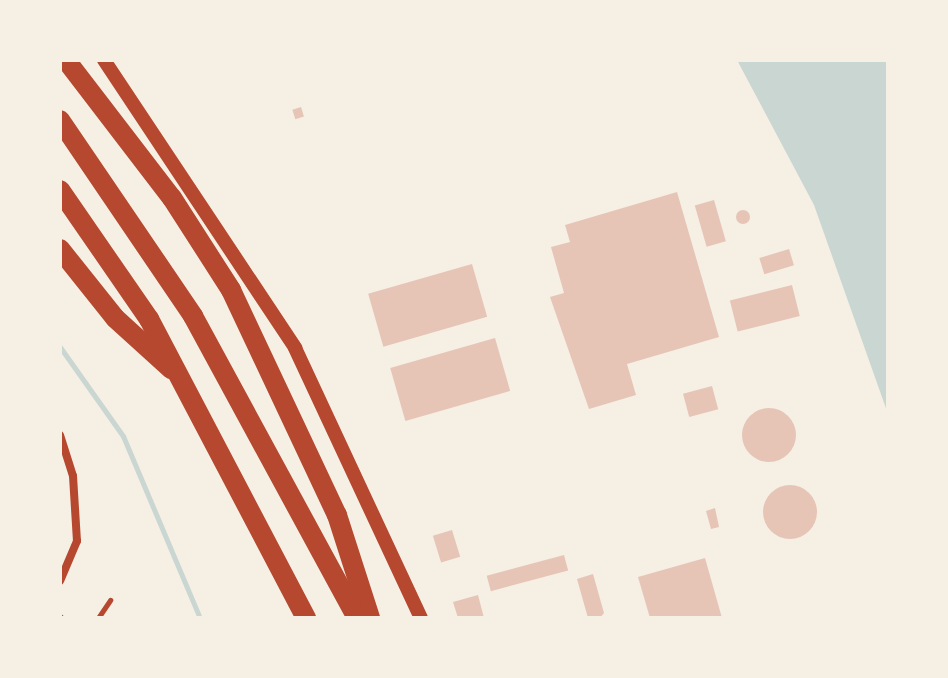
<!DOCTYPE html>
<style>
body{margin:0}
#map{position:relative;width:948px;height:678px;overflow:hidden;background:#f6efe4;font-family:"Archivo Narrow",sans-serif}
div>[style]{position:absolute}
.water>*{inset:0;background:#c9d6d2}
.stream>*{height:5px;margin:-2.5px;padding:0 2.5px;transform-origin:2.5px;border-radius:2.5px;background:#c9d6d2}
.building>*{inset:0;background:#e6c5b7;transform-origin:0 0}
.round{border-radius:50%}
.service>*{height:5px;margin:-2.5px;padding:0 2.5px;transform-origin:2.5px;border-radius:2.5px;background:#b5482f}
.minor>*{height:8px;margin:-4px;padding:0 4px;transform-origin:4px;border-radius:4px;background:#b5482f}
.tertiary>*{height:14px;margin:-7px;padding:0 7px;transform-origin:7px;border-radius:7px;background:#b5482f}
.motorway>*{height:20px;margin:-10px;padding:0 10px;transform-origin:10px;border-radius:10px;background:#b5482f}
span{translate:-50% -50%;white-space:nowrap;text-align:center;line-height:1.15;-webkit-text-stroke:6px #f6efe4;paint-order:stroke}
.frame{position:absolute;inset:0;border:62px solid #f6efe4;pointer-events:none}
</style>
<div id="map">
<div class="water">
<div style="clip-path:polygon(737px 60px,888px 60px,888px 414px,814px 205px)"></div>
</div>
<div class="stream">
<div style="left:60px;top:347px;width:109px;rotate:54.7deg"></div>
<div style="left:123px;top:436px;width:198px;rotate:67.1deg"></div>
</div>
<div class="building">
<div style="left:301px;top:107px;width:10px;height:9px;rotate:73deg"></div>
<div style="clip-path:polygon(677px 192px,719px 337px,627px 364px,636px 395px,589px 409px,550px 297px,564px 293px,551px 247px,570px 242px,565px 225px)"></div>
<div style="left:714px;top:200px;width:43px;height:20px;rotate:74deg"></div>
<div class="round" style="left:736px;top:210px;width:14px;height:14px"></div>
<div style="left:789px;top:249px;width:17px;height:31px;rotate:73deg"></div>
<div style="left:472px;top:264px;width:55px;height:108px;rotate:74deg"></div>
<div style="left:792px;top:285px;width:32px;height:64px;rotate:76deg"></div>
<div style="left:495px;top:338px;width:55px;height:109px;rotate:74deg"></div>
<div style="left:712px;top:386px;width:24px;height:30px;rotate:75deg"></div>
<div class="round" style="left:742px;top:408px;width:54px;height:54px"></div>
<div class="round" style="left:763px;top:485px;width:54px;height:54px"></div>
<div style="clip-path:polygon(715px 508px,719px 527px,711px 529px,706px 511px)"></div>
<div style="left:452px;top:530px;width:28px;height:20px;rotate:73deg"></div>
<div style="left:564px;top:555px;width:16px;height:80px;rotate:75deg"></div>
<div style="clip-path:polygon(705px 558px,722px 618px,650px 618px,638px 577px)"></div>
<div style="clip-path:polygon(593px 574px,604px 613px,600px 618px,588px 618px,577px 579px)"></div>
<div style="clip-path:polygon(478px 595px,484px 618px,458px 618px,453px 602px)"></div>
</div>
<div class="service">
<div style="left:60px;top:616px;width:3px;rotate:45deg"></div>
<div style="left:98px;top:618px;width:22px;rotate:-56deg"></div>
</div>
<div class="minor">
<div style="left:60px;top:435px;width:43px;rotate:72.4deg"></div>
<div style="left:73px;top:476px;width:65px;rotate:86.5deg"></div>
<div style="left:77px;top:541px;width:43px;rotate:113deg"></div>
</div>
<div class="tertiary">
<div style="left:104px;top:60px;width:346px;rotate:56.4deg"></div>
<div style="left:295px;top:348px;width:298px;rotate:65deg"></div>
</div>
<div class="motorway">
<div style="left:66px;top:60px;width:174px;rotate:52.5deg"></div>
<div style="left:172px;top:198px;width:109px;rotate:57.3deg"></div>
<div style="left:231px;top:290px;width:249px;rotate:64.8deg"></div>
<div style="left:337px;top:515px;width:108px;rotate:72.2deg"></div>
<div style="left:60px;top:120px;width:237px;rotate:55.8deg"></div>
<div style="left:193px;top:316px;width:344px;rotate:61.5deg"></div>
<div style="left:60px;top:190px;width:157px;rotate:55.4deg"></div>
<div style="left:149px;top:319px;width:338px;rotate:62.3deg"></div>
<div style="left:60px;top:249px;width:88px;rotate:51.4deg"></div>
<div style="left:115px;top:318px;width:76px;rotate:42.3deg"></div>
</div>
<div class="frame"></div>
</div>
